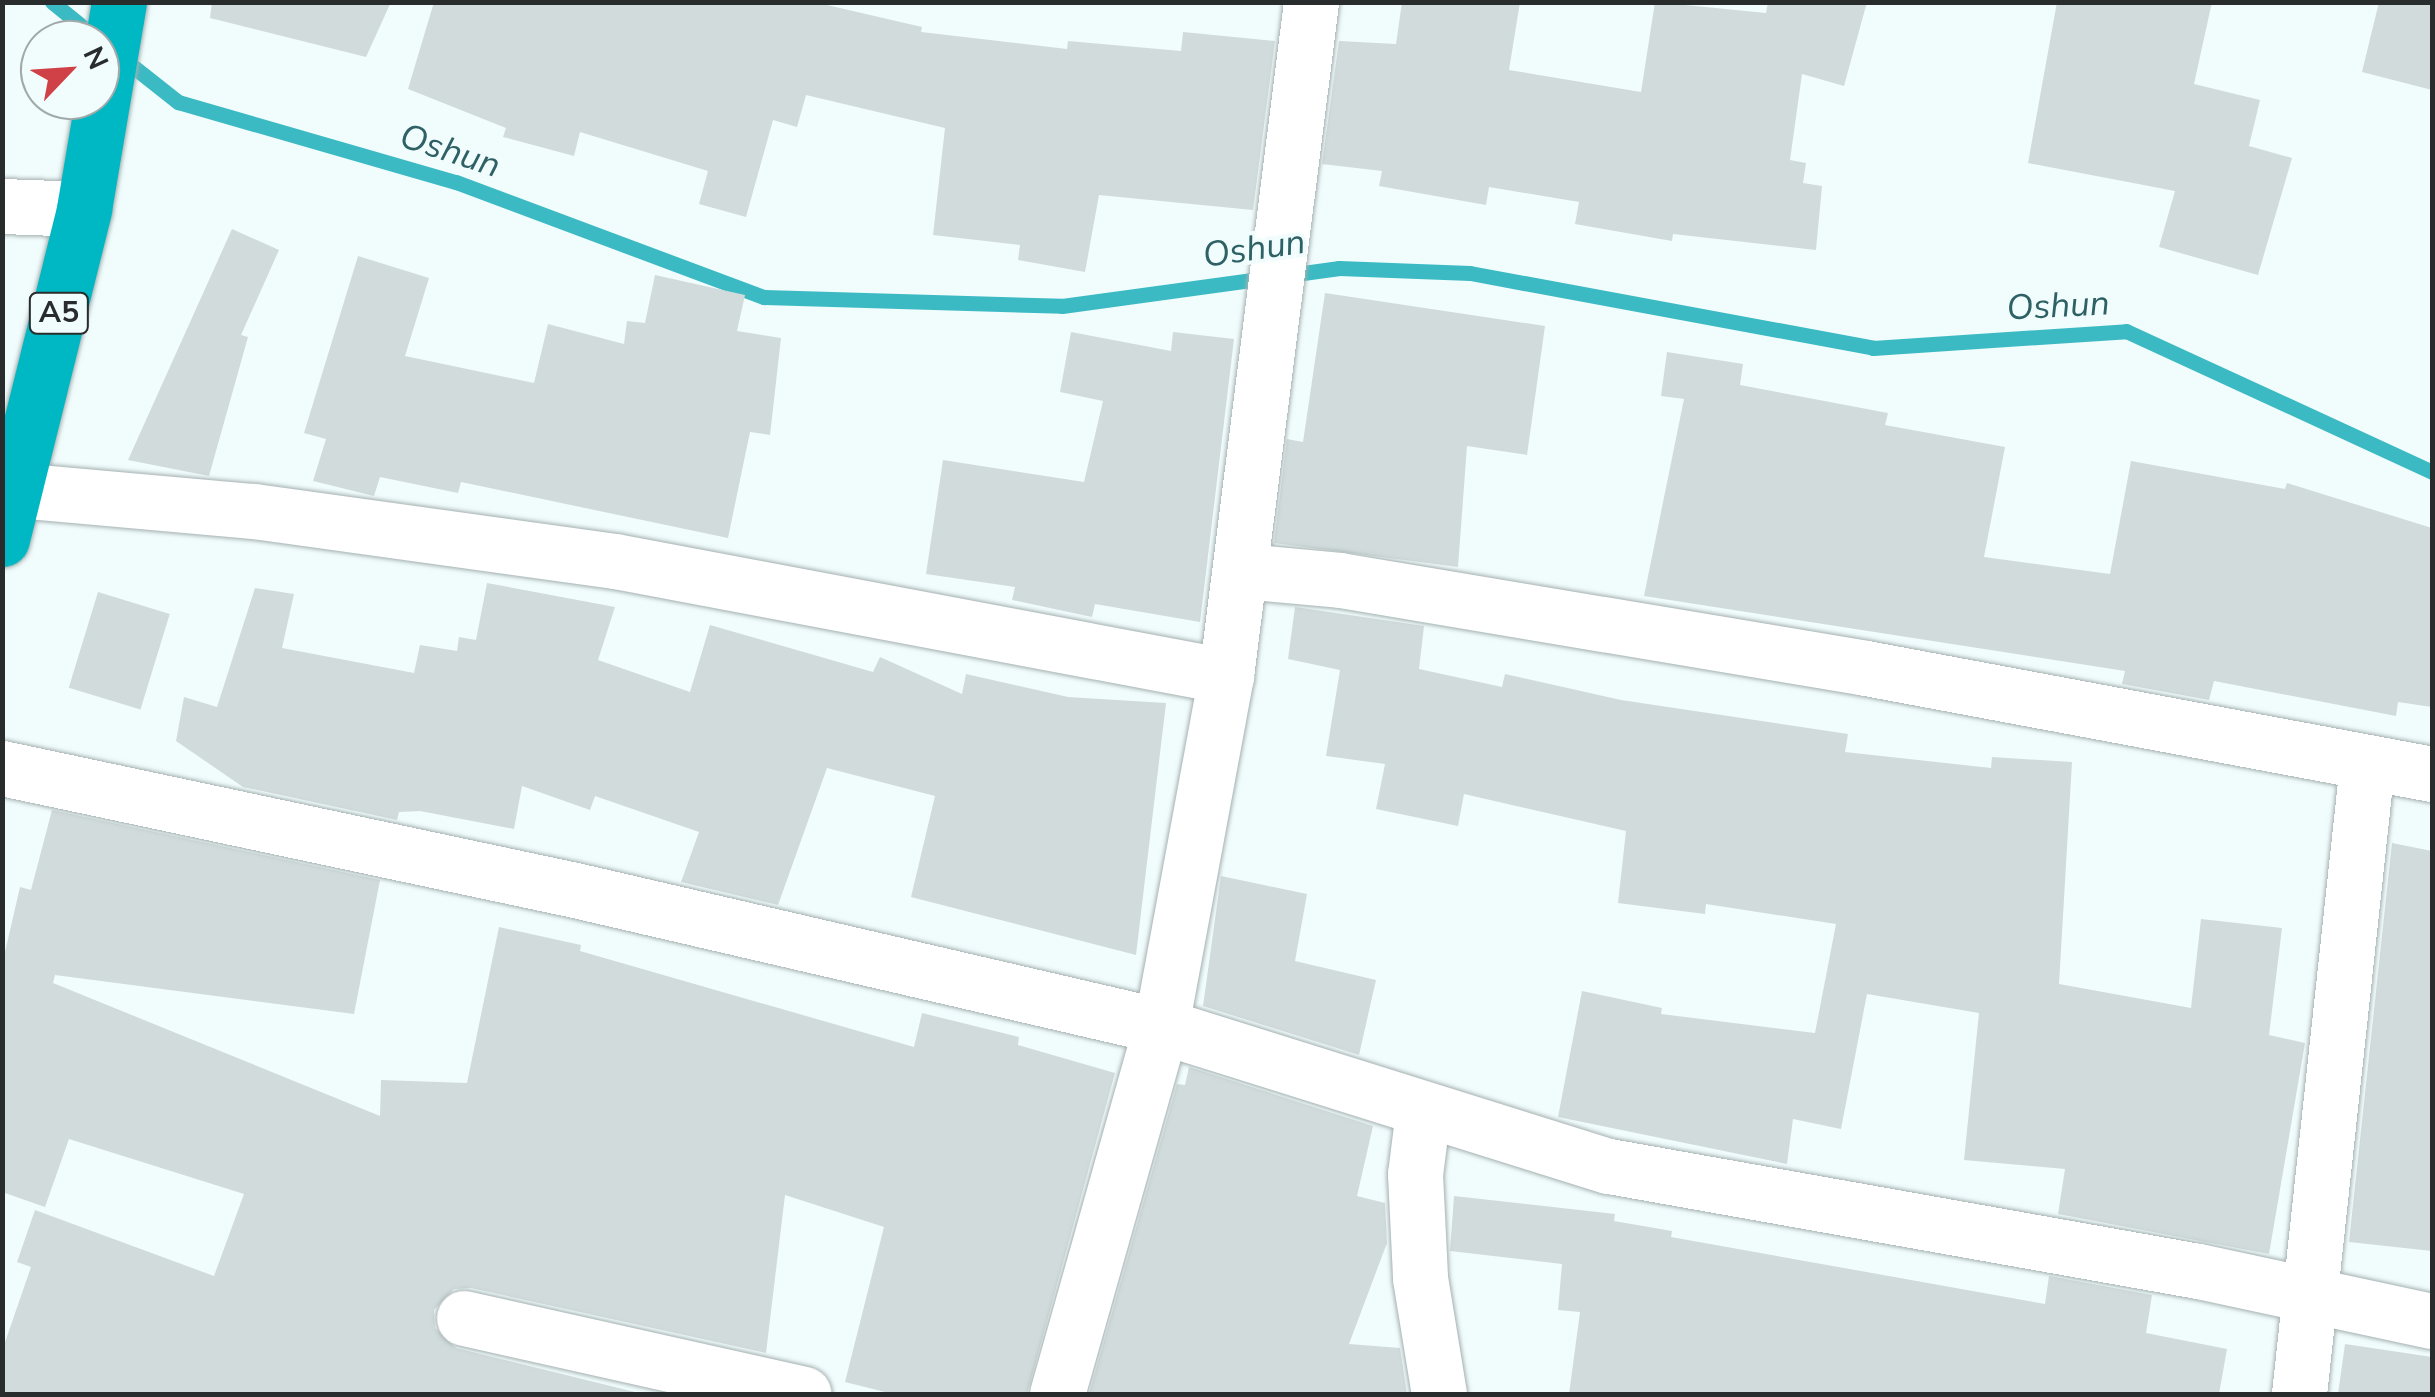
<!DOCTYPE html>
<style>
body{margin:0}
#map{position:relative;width:2435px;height:1397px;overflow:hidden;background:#f1fcfd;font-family:"Nunito Sans",sans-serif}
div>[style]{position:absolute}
.stream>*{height:15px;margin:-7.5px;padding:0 7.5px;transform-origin:7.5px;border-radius:7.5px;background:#3cbac3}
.building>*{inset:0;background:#d1dbdc;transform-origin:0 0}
.roads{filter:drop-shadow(0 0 2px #a5b0b0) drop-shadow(0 0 2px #a5b0b0)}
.minor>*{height:55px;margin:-27.5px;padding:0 27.5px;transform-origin:27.5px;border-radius:27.5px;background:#fff}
.highway>*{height:55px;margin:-27.5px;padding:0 27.5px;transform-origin:27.5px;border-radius:27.5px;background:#00b8c3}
span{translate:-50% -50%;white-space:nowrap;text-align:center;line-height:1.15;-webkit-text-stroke:8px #f1fcfd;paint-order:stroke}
.shield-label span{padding:2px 8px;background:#f1fcfd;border:2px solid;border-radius:8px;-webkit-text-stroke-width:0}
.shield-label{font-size:30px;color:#282c2c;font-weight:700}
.water-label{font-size:35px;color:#2d6165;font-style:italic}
.frame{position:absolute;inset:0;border:5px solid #282c2c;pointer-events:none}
.north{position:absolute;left:20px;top:20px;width:100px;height:100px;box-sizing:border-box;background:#f1fcfd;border:2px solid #a1a9a9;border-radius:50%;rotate:65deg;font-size:28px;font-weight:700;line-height:40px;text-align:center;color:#282c2c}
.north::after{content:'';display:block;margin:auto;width:35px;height:45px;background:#d04147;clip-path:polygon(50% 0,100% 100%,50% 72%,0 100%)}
</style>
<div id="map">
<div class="stream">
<div style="left:52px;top:2px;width:60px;rotate:39deg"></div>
<div style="left:121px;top:57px;width:73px;rotate:38.3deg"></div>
<div style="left:178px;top:102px;width:289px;rotate:16.1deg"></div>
<div style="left:456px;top:182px;width:329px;rotate:20.5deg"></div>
<div style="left:764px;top:297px;width:298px;rotate:1.7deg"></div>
<div style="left:1062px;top:306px;width:280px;rotate:-7.8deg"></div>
<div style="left:1339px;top:268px;width:131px;rotate:2.2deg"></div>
<div style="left:1470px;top:273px;width:410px;rotate:10.5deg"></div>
<div style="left:1873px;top:348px;width:254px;rotate:-3.8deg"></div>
<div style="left:2126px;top:331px;width:337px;rotate:24.7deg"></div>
</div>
<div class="building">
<div style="clip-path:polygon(212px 2px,391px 2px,366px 57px,210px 18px)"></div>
<div style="clip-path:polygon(434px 2px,814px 2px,922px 27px,921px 32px,1067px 49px,1068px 41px,1181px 51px,1183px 32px,1275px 41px,1253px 210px,1099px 195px,1085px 272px,1018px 260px,1020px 245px,933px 235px,945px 128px,806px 95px,797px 127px,773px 120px,746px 217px,699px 204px,708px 171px,580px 132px,574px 156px,503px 137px,506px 128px,408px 89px)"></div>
<div style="clip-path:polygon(1402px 2px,1520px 2px,1509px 70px,1641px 92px,1655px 2px,1766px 13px,1768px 2px,1867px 2px,1844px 86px,1802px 74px,1790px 160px,1806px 163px,1803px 183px,1822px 186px,1816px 250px,1673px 234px,1672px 241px,1575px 224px,1579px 202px,1489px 187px,1486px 205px,1379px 186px,1382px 171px,1322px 164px,1339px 41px,1396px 44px)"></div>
<div style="clip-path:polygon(2057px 2px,2212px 2px,2194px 84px,2260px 100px,2249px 146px,2292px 158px,2258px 275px,2159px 247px,2175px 191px,2028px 163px)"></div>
<div style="clip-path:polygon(2379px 2px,2432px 2px,2432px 90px,2362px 72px)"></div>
<div style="clip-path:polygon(232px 229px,279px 250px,241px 335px,248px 337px,209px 476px,128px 460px)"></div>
<div style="clip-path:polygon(358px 256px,429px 278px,405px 356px,534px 383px,548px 324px,624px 344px,627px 321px,645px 323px,655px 275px,745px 295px,737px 331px,781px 338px,770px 435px,750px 432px,728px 538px,461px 482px,458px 493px,380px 477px,374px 496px,313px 481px,326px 439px,304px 433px)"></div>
<div style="clip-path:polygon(1325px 293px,1545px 326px,1527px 455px,1467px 446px,1458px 567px,1274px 543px,1287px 439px,1303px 442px)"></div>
<div style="clip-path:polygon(1071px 332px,1171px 351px,1173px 332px,1234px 339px,1200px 622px,1095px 604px,1092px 617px,1012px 600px,1015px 587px,926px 574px,943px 460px,1084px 482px,1103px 401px,1060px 392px)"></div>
<div style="clip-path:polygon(1667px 352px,1743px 364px,1740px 385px,1888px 413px,1885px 425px,2005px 447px,1984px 557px,2110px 574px,2131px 461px,2285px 489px,2287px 483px,2432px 528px,2432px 707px,2398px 702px,2396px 716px,2214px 681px,2209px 700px,2122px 684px,2125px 671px,1644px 596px,1684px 399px,1661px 396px)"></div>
<div style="clip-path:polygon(487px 583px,615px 607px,598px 660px,690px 692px,710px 625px,873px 672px,880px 657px,962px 694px,966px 674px,1068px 697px,1166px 703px,1136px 955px,911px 897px,935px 796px,827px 768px,778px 905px,681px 882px,699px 832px,595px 796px,590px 810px,522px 786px,514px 829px,420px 811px,399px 812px,397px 820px,243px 787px,176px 741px,184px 697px,217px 707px,255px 588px,294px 594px,282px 648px,414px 673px,420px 645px,457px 651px,459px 637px,476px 640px)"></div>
<div style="left:98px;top:592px;width:75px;height:100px;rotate:17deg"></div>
<div style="clip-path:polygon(1295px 607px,1424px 626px,1419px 669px,1502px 687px,1505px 674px,1621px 700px,1848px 734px,1845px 752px,1991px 768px,1992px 757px,2072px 762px,2059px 984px,2191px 1008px,2201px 919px,2282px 928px,2269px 1035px,2305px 1043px,2269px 1254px,2058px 1214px,2065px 1169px,1964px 1160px,1979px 1013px,1867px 994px,1841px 1129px,1793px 1119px,1787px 1164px,1558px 1117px,1582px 991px,1662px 1008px,1661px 1014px,1815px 1033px,1836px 924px,1706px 904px,1705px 914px,1618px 903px,1626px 831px,1464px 794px,1458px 826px,1376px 809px,1385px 764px,1326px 756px,1340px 670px,1288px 659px)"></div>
<div style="clip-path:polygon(52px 810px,380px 880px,354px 1014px,55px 975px,53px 983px,380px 1116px,381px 1080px,467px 1083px,499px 927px,581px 945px,580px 951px,914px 1047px,922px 1013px,1019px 1037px,1018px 1045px,1115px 1073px,1027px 1394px,893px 1394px,845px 1382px,884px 1227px,785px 1195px,766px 1353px,471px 1288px,454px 1289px,434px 1310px,435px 1328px,456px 1348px,643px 1394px,2px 1394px,2px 1351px,31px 1267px,17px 1262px,35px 1210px,214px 1276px,244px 1194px,69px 1139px,45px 1207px,2px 1192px,2px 965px,20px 887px,31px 890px)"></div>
<div style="clip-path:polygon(2392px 843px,2432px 851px,2432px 1251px,2349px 1242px)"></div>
<div style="clip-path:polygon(1221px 876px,1307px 894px,1295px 961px,1376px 980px,1359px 1055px,1203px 1006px)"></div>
<div style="clip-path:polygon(1189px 1067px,1373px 1126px,1357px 1196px,1385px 1203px,1387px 1243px,1349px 1344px,1400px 1348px,1407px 1394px,1089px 1394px,1177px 1084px,1185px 1085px)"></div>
<div style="clip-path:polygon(1454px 1196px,1615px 1214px,1614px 1221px,1672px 1231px,1671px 1237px,2045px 1304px,2049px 1276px,2152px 1295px,2146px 1333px,2227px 1349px,2219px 1394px,1569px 1394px,1580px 1312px,1558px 1310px,1562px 1264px,1450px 1251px)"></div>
<div style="clip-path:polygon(2345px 1344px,2432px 1357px,2432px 1394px,2338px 1394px)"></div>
</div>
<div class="roads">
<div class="minor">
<div style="left:2px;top:206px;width:82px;rotate:2.1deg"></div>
<div style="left:17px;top:490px;width:238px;rotate:5.1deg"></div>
<div style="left:254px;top:511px;width:364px;rotate:7.9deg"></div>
<div style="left:615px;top:561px;width:622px;rotate:10.66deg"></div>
<div style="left:1243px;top:571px;width:97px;rotate:5.3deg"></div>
<div style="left:1340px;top:580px;width:533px;rotate:9.5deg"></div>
<div style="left:1866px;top:668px;width:576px;rotate:10.61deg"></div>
<div style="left:2px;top:768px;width:586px;rotate:12.02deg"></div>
<div style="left:575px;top:890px;width:602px;rotate:13.07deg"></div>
<div style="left:1161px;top:1026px;width:469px;rotate:17.4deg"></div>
<div style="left:1609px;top:1166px;width:598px;rotate:10.11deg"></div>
<div style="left:2198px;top:1271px;width:239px;rotate:12.1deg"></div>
<div style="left:1423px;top:1111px;width:64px;rotate:97.2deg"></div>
<div style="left:1415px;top:1174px;width:104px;rotate:87.2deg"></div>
<div style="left:1420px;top:1278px;width:118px;rotate:80.7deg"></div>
<div style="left:464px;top:1318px;width:348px;rotate:12.6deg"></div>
<div style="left:1057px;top:1394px;width:382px;rotate:-74.2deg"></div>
<div style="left:1161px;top:1026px;width:356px;rotate:-79.5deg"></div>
<div style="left:1226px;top:676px;width:679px;rotate:-82.81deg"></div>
<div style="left:2299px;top:1394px;width:634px;rotate:-83.84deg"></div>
</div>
<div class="highway">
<div style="left:2px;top:539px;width:340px;rotate:-76deg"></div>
<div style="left:84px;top:209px;width:210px;rotate:-80.4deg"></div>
</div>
</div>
<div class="shield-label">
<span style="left:59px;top:313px">A5</span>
</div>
<div class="water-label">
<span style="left:450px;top:151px;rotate:18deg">Oshun</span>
<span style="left:1254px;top:249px;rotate:-8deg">Oshun</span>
<span style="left:2058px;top:306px;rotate:-3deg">Oshun</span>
</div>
<div class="frame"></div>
<div class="north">N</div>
</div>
